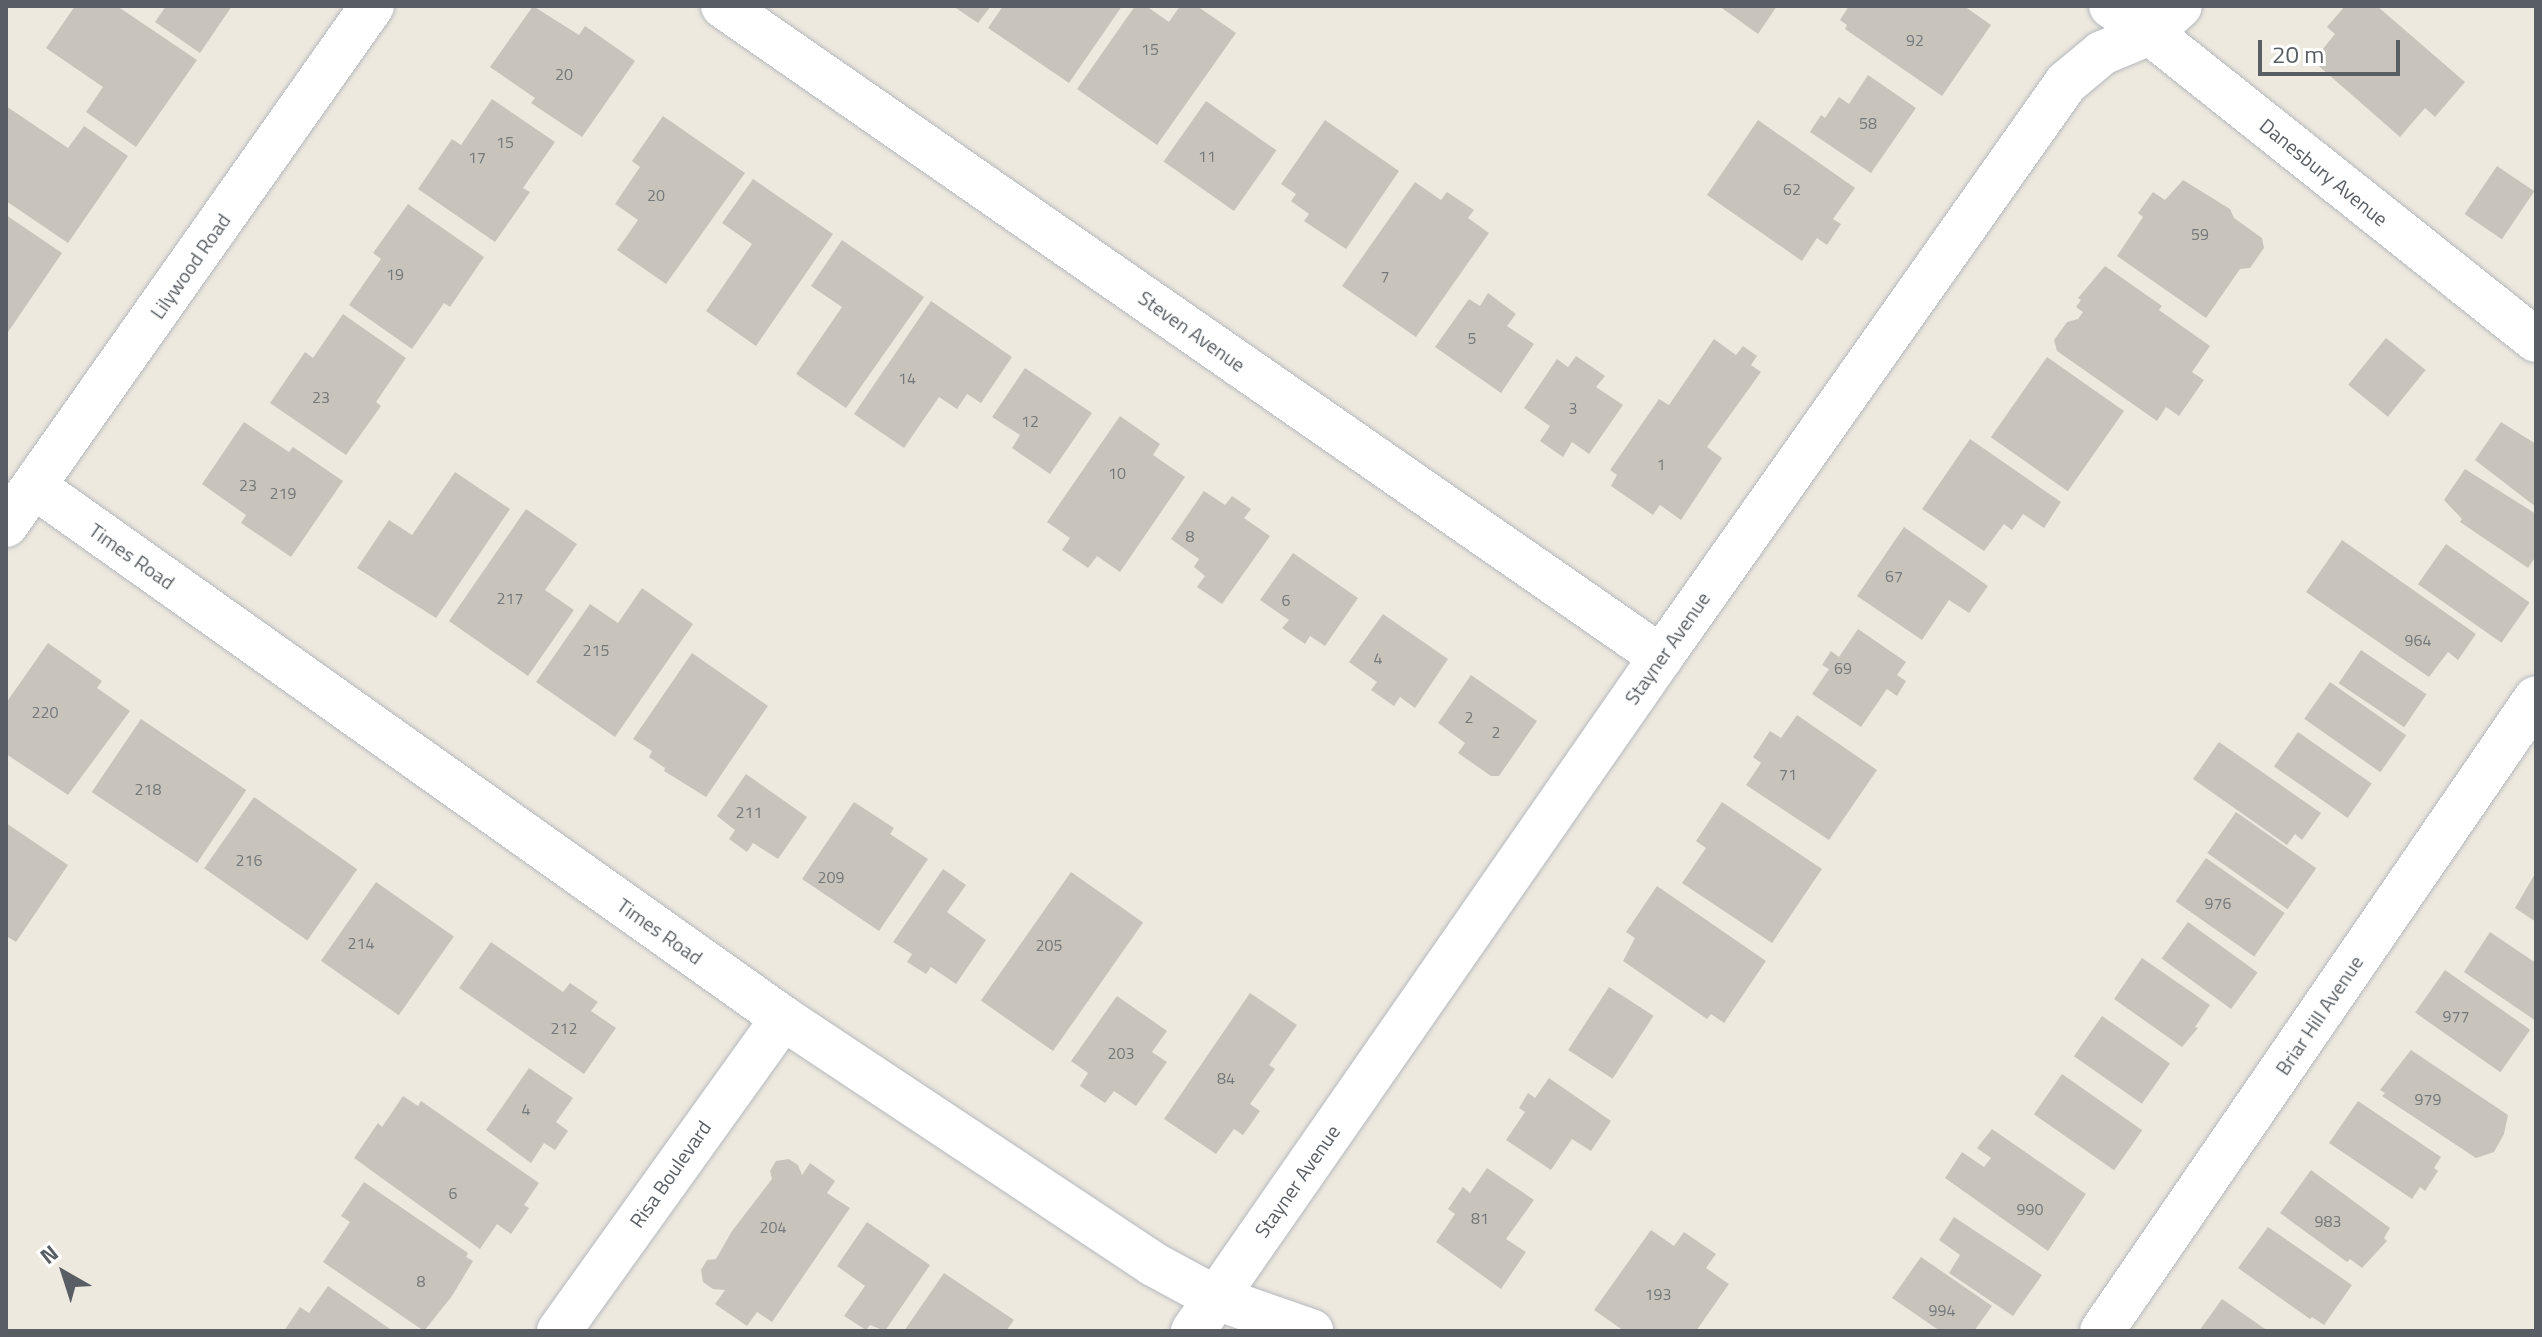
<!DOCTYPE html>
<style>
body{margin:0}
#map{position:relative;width:2542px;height:1337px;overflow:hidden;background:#eee9df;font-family:"Titillium Web",sans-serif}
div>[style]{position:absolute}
.building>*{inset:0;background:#c8c4bc;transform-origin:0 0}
.roads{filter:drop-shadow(0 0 2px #b5b9be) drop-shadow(0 0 2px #b5b9be)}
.minor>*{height:44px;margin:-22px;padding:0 22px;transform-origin:22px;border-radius:22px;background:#fff}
span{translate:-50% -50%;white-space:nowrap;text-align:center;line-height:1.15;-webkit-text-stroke:8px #fff;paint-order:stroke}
.number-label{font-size:16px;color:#747879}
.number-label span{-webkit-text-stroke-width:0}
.street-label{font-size:20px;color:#585e63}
.frame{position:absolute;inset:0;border:8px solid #585e63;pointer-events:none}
.north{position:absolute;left:24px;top:1233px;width:80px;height:80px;-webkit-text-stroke:6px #fff;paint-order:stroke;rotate:321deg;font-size:22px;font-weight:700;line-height:32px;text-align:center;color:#585e63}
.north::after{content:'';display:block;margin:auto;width:28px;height:36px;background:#585e63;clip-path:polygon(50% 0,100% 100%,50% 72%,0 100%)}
.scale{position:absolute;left:2258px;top:40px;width:142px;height:36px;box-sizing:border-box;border:4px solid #585e63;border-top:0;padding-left:10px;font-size:24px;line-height:28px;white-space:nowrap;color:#585e63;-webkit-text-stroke:6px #fff;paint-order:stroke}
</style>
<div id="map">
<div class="building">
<div style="clip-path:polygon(75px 6px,117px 6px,197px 60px,136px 147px,86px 112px,103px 87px,46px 48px)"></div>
<div style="clip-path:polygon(166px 6px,232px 6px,200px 53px,155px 22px)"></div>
<div style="clip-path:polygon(533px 6px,579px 35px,585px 26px,635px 61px,582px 137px,531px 103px,535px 98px,490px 67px)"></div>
<div style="clip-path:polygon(953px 6px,991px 6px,978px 23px)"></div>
<div style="clip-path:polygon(1003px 6px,1122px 6px,1069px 83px,988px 28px)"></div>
<div style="clip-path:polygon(1135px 6px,1146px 6px,1169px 22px,1180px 6px,1197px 6px,1236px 33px,1157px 145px,1077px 89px)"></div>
<div style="clip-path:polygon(1719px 6px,1777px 6px,1758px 34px)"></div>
<div style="clip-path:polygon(1849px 6px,1964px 6px,1991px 25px,1942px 96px,1845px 29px,1847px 25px,1840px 20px)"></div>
<div style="clip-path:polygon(2345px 6px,2377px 6px,2465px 82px,2435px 117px,2425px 108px,2400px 137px,2313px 61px,2335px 34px,2327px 27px)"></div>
<div style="clip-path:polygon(1868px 75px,1916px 108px,1871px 173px,1810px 132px,1821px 115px,1825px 118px,1839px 97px,1849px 104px)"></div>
<div style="clip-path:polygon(492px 99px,555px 142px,523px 188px,530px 192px,495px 242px,418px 189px,452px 139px,461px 145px)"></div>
<div style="left:1206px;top:101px;width:86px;height:74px;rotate:35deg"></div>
<div style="clip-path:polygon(6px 106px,68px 148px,84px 126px,128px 156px,68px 243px,6px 201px)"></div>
<div style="clip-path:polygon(663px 116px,745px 173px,666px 284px,617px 250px,638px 220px,615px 204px,640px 167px,632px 161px)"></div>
<div style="clip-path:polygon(1325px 120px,1399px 171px,1346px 249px,1304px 221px,1309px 214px,1291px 201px,1296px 194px,1281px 184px)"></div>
<div style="clip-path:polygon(1758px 120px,1855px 188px,1833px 219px,1841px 224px,1827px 245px,1817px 238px,1802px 261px,1707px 195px)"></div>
<div style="left:2497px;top:166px;width:45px;height:58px;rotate:34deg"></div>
<div style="clip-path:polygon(753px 179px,833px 234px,756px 346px,706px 311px,752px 244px,722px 223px)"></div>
<div style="clip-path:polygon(2183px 180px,2230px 209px,2234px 218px,2262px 238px,2264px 248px,2250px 268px,2240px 269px,2206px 318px,2117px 256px,2143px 217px,2138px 213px,2153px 192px,2165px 200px)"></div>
<div style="clip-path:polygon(1415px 182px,1441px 200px,1447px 192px,1474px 210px,1468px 218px,1489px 233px,1416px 337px,1342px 286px)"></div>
<div style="clip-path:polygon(408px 204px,484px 257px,450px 307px,444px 303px,412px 349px,349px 305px,381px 259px,373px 253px)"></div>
<div style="clip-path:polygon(6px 215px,62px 253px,6px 335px)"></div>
<div style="clip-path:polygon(842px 240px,924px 297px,846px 408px,796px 374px,842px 307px,811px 286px)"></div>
<div style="clip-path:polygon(2105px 266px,2162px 306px,2159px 310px,2210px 346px,2192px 372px,2204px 380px,2179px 416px,2166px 407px,2157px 421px,2057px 351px,2054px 340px,2067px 322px,2078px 319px,2083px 312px,2076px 307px,2081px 300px,2078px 298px)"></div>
<div style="clip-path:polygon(1488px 293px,1516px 314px,1507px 326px,1534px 344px,1501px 393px,1435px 347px,1469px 299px,1480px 306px)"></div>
<div style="clip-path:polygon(931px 301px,1012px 357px,981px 403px,967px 394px,957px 409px,939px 397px,904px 448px,854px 414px)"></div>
<div style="clip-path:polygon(343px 314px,406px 358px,376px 402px,381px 406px,346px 455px,270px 403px,305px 352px,313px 358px)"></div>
<div style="left:2386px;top:338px;width:51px;height:60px;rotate:39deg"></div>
<div style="clip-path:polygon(1714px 339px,1736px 355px,1743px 346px,1757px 356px,1751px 365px,1761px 372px,1707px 447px,1722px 458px,1681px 520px,1660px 505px,1653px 515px,1611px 486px,1617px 475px,1610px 470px,1659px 399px,1669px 405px)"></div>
<div style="clip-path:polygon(1576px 356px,1605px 376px,1596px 387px,1623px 405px,1589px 454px,1572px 442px,1563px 457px,1540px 441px,1550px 426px,1524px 408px,1557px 359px,1568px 367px)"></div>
<div style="left:2047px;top:357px;width:94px;height:98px;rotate:35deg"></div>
<div style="clip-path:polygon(1025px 368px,1092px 413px,1050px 474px,1012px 448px,1020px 435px,992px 417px)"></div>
<div style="clip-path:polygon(1120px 416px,1160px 444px,1153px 455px,1185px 477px,1120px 572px,1097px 556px,1088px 568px,1062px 550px,1070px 538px,1047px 522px)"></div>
<div style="clip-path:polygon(244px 422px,289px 452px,293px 447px,343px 481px,291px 557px,241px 523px,246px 515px,202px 484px)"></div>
<div style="clip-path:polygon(2501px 422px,2536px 444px,2536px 507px,2475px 460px)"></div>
<div style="clip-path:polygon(1970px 439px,2061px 502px,2044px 528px,2023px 514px,2012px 530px,2004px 524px,1984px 551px,1922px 509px)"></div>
<div style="clip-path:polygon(2465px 469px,2536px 514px,2536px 556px,2528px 568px,2460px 522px,2462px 519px,2444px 500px)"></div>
<div style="clip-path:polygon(455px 472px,510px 509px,436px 618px,357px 568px,389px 520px,412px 535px)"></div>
<div style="clip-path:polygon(1204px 491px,1225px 505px,1232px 496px,1251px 509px,1244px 518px,1270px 536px,1222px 604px,1197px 587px,1205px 576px,1194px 567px,1199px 559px,1171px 539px)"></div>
<div style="clip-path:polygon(526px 509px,577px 544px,545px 590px,574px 610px,528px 676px,449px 621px)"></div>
<div style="clip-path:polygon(1904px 527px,1988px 586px,1969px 613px,1949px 600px,1922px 640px,1857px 596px)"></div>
<div style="clip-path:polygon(2342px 540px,2476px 634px,2458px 660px,2448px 652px,2429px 677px,2306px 592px)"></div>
<div style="left:2446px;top:544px;width:102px;height:49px;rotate:35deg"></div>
<div style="clip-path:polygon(1293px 553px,1358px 598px,1325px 646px,1310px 636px,1305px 644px,1282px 628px,1289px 620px,1260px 600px)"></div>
<div style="clip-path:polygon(642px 588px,693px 624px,615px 737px,536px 682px,590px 604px,618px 623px)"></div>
<div style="clip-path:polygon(1383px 614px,1448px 659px,1415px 708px,1400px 697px,1394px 706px,1371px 690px,1377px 682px,1349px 662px)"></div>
<div style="clip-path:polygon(1858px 629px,1906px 662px,1897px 675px,1906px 681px,1897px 696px,1887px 689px,1861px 727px,1812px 694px,1829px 669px,1822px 665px,1831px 651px,1839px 657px)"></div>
<div style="clip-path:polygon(48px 643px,102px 681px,97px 688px,130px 711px,68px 795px,6px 754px,6px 703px)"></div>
<div style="left:2361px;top:650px;width:79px;height:40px;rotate:34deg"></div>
<div style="clip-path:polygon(692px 653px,768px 706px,706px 797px,664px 771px,665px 768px,649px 757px,652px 751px,633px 739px)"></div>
<div style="clip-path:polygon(1471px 675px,1537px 721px,1499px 776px,1491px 776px,1458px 753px,1465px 743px,1438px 723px)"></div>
<div style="left:2330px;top:682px;width:93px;height:45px;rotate:35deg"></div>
<div style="clip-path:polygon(1797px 715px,1877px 770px,1829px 840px,1746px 785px,1761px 763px,1753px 757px,1770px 731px,1781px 738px)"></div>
<div style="left:141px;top:719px;width:127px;height:88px;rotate:34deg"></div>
<div style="left:2298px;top:732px;width:90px;height:42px;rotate:35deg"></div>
<div style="clip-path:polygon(2219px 742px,2321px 813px,2302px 840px,2295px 834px,2287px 845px,2193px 779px)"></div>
<div style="clip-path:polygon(746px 774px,807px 817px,778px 859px,753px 843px,747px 852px,729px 839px,735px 830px,717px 816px)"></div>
<div style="left:254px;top:797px;width:126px;height:87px;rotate:35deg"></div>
<div style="clip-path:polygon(854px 802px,894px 828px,890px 834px,928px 859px,879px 931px,802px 879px)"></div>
<div style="clip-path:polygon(1722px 802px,1822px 869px,1772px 943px,1682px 883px,1706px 848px,1696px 841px)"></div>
<div style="left:2236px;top:812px;width:98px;height:50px;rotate:35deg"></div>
<div style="clip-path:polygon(6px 823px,68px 865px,16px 942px,6px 936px)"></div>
<div style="left:2206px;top:858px;width:96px;height:53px;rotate:35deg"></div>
<div style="clip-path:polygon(943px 869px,966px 885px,947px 912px,986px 940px,956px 984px,931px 967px,926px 974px,907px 962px,912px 954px,893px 942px)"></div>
<div style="left:1071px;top:872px;width:88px;height:157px;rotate:35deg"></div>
<div style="clip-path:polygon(2536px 872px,2536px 922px,2515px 908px)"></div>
<div style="left:376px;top:882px;width:95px;height:96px;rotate:35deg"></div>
<div style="clip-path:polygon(1657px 886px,1766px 961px,1724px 1023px,1711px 1014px,1707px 1019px,1623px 961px,1635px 938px,1626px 932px)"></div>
<div style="left:2188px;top:922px;width:86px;height:45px;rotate:36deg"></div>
<div style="clip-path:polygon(2490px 932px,2536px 963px,2536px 1021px,2464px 972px)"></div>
<div style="clip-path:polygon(491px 942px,563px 992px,570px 983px,598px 1002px,591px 1011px,616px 1028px,584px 1074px,459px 988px)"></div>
<div style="clip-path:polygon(2142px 958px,2210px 1005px,2195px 1027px,2198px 1028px,2182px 1047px,2114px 999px)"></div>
<div style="left:2445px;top:970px;width:104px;height:52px;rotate:35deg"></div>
<div style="left:1609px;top:987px;width:53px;height:75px;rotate:33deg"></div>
<div style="clip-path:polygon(1250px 993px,1297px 1025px,1269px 1065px,1275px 1069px,1250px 1104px,1260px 1111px,1243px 1135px,1234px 1129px,1216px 1154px,1164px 1119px)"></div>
<div style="clip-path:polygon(1117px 996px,1167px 1031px,1152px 1052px,1167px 1062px,1136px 1106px,1114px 1091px,1105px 1103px,1080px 1086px,1088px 1073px,1071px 1061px)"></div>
<div style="left:2102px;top:1016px;width:83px;height:49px;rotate:35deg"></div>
<div style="clip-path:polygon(2411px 1050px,2508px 1115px,2504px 1134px,2494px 1152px,2476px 1158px,2382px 1096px,2385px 1093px,2380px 1090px)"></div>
<div style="clip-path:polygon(529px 1068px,573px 1098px,556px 1122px,568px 1131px,555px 1150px,544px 1143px,531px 1163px,486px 1130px)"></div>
<div style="left:2062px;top:1074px;width:98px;height:49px;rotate:35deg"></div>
<div style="clip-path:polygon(1549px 1078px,1611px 1121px,1591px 1151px,1572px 1139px,1551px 1170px,1506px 1140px,1525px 1112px,1519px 1108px,1528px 1093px,1535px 1098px)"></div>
<div style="clip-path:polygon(403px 1096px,418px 1106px,421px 1101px,539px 1183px,524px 1205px,529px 1208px,511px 1234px,497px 1224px,480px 1249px,354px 1158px,378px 1123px,382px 1127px)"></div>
<div style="clip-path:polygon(2358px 1101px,2441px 1157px,2434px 1168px,2438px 1171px,2425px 1191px,2420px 1187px,2412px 1199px,2329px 1143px)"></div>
<div style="clip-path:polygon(1992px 1129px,2086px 1194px,2048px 1251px,1945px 1178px,1962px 1152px,1984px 1167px,1991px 1158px,1977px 1148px)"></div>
<div style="clip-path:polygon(789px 1159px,798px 1165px,802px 1175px,810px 1163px,835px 1181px,827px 1193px,850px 1208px,772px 1322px,757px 1312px,747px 1326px,715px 1304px,725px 1290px,713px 1289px,703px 1282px,701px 1270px,707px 1260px,716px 1259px,732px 1231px,772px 1179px,770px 1171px,776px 1161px)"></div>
<div style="clip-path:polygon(1487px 1168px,1534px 1200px,1506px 1239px,1526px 1252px,1501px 1289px,1436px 1242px,1455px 1214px,1448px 1209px,1463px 1187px,1470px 1193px)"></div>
<div style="clip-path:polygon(2311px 1170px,2390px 1228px,2384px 1238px,2387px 1241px,2362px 1268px,2350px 1259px,2347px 1262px,2280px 1213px)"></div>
<div style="clip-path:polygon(364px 1182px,468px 1253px,466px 1257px,473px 1261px,452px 1296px,424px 1331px,323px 1262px,350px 1222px,341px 1216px)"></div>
<div style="clip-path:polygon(1954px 1217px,2042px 1275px,2013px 1316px,1949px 1273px,1960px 1255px,1939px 1240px)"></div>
<div style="clip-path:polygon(867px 1222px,930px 1265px,885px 1331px,870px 1325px,866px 1330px,844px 1316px,865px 1286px,837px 1266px)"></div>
<div style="clip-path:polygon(2268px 1227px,2352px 1285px,2324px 1325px,2312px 1317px,2310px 1319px,2238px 1268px)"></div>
<div style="clip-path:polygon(1651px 1230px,1674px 1246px,1684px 1232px,1716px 1254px,1706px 1268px,1729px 1284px,1696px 1331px,1624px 1331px,1594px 1310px)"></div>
<div style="clip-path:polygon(1921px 1257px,1992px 1306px,1974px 1331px,1940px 1331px,1892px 1298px)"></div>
<div style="clip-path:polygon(944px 1273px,1014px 1320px,1006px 1331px,904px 1331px)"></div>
<div style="clip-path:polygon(328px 1286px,393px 1331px,284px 1331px,300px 1307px,309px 1313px)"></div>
<div style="clip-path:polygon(2222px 1299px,2268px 1331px,2199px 1331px)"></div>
</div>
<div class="roads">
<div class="minor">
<div style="left:723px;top:6px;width:1142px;rotate:34.76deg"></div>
<div style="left:2111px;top:6px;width:47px;rotate:34.7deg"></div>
<div style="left:2150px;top:33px;width:493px;rotate:38.5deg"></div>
<div style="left:35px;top:487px;width:917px;rotate:35.37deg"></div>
<div style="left:783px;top:1018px;width:444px;rotate:33.6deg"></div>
<div style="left:1153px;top:1264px;width:72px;rotate:28.4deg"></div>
<div style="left:1216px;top:1298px;width:101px;rotate:19.2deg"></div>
<div style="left:6px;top:525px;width:635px;rotate:-54.81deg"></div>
<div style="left:559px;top:1331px;width:385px;rotate:-54.4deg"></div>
<div style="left:1193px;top:1331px;width:821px;rotate:-55.23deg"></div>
<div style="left:1661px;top:657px;width:702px;rotate:-54.79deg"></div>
<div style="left:2066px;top:83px;width:47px;rotate:-39.8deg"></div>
<div style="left:2102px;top:53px;width:52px;rotate:-22.6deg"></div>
<div style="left:2150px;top:33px;width:40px;rotate:-42deg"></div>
<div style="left:2102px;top:1331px;width:767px;rotate:-55.56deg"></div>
</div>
</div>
<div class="number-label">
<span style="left:1915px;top:40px">92</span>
<span style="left:1150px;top:49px">15</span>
<span style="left:564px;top:74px">20</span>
<span style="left:1868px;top:123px">58</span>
<span style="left:505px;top:142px">15</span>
<span style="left:1207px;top:156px">11</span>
<span style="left:477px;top:157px">17</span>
<span style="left:1792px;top:189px">62</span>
<span style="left:656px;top:195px">20</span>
<span style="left:2200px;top:234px">59</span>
<span style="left:395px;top:274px">19</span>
<span style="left:1385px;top:276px">7</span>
<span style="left:1472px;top:338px">5</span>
<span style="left:907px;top:378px">14</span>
<span style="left:321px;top:397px">23</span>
<span style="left:1573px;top:408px">3</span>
<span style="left:1030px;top:421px">12</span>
<span style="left:1661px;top:464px">1</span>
<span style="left:1117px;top:473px">10</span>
<span style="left:248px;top:485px">23</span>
<span style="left:283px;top:493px">219</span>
<span style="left:1190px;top:536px">8</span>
<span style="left:1894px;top:576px">67</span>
<span style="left:510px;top:598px">217</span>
<span style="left:1286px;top:600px">6</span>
<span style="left:2418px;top:640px">964</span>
<span style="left:596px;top:650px">215</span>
<span style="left:1378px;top:658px">4</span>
<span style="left:1843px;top:668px">69</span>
<span style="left:45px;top:712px">220</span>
<span style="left:1469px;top:717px">2</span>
<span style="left:1496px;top:732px">2</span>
<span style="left:1788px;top:774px">71</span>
<span style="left:148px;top:789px">218</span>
<span style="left:749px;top:812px">211</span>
<span style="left:249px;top:860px">216</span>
<span style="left:831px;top:877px">209</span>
<span style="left:2218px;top:903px">976</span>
<span style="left:361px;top:943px">214</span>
<span style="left:1049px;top:945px">205</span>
<span style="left:2456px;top:1016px">977</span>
<span style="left:564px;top:1028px">212</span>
<span style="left:1121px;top:1053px">203</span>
<span style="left:1226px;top:1078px">84</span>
<span style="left:2428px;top:1099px">979</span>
<span style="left:526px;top:1109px">4</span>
<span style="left:453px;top:1193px">6</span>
<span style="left:2030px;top:1209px">990</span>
<span style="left:1480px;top:1218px">81</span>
<span style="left:2328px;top:1221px">983</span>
<span style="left:773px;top:1227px">204</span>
<span style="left:421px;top:1281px">8</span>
<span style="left:1658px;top:1294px">193</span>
<span style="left:1942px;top:1310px">994</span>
</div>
<div class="street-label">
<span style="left:2324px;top:172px;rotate:39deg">Danesbury Avenue</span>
<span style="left:190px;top:266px;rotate:-55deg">Lilywood Road</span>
<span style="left:1192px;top:331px;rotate:35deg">Steven Avenue</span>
<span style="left:132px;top:556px;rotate:35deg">Times Road</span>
<span style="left:1667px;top:648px;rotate:-55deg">Stayner Avenue</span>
<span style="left:660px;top:931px;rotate:35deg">Times Road</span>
<span style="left:2319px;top:1015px;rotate:-56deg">Briar Hill Avenue</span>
<span style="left:670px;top:1174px;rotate:-55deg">Risa Boulevard</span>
<span style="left:1297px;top:1181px;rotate:-55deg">Stayner Avenue</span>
</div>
<div class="frame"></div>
<div class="north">N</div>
<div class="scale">20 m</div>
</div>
